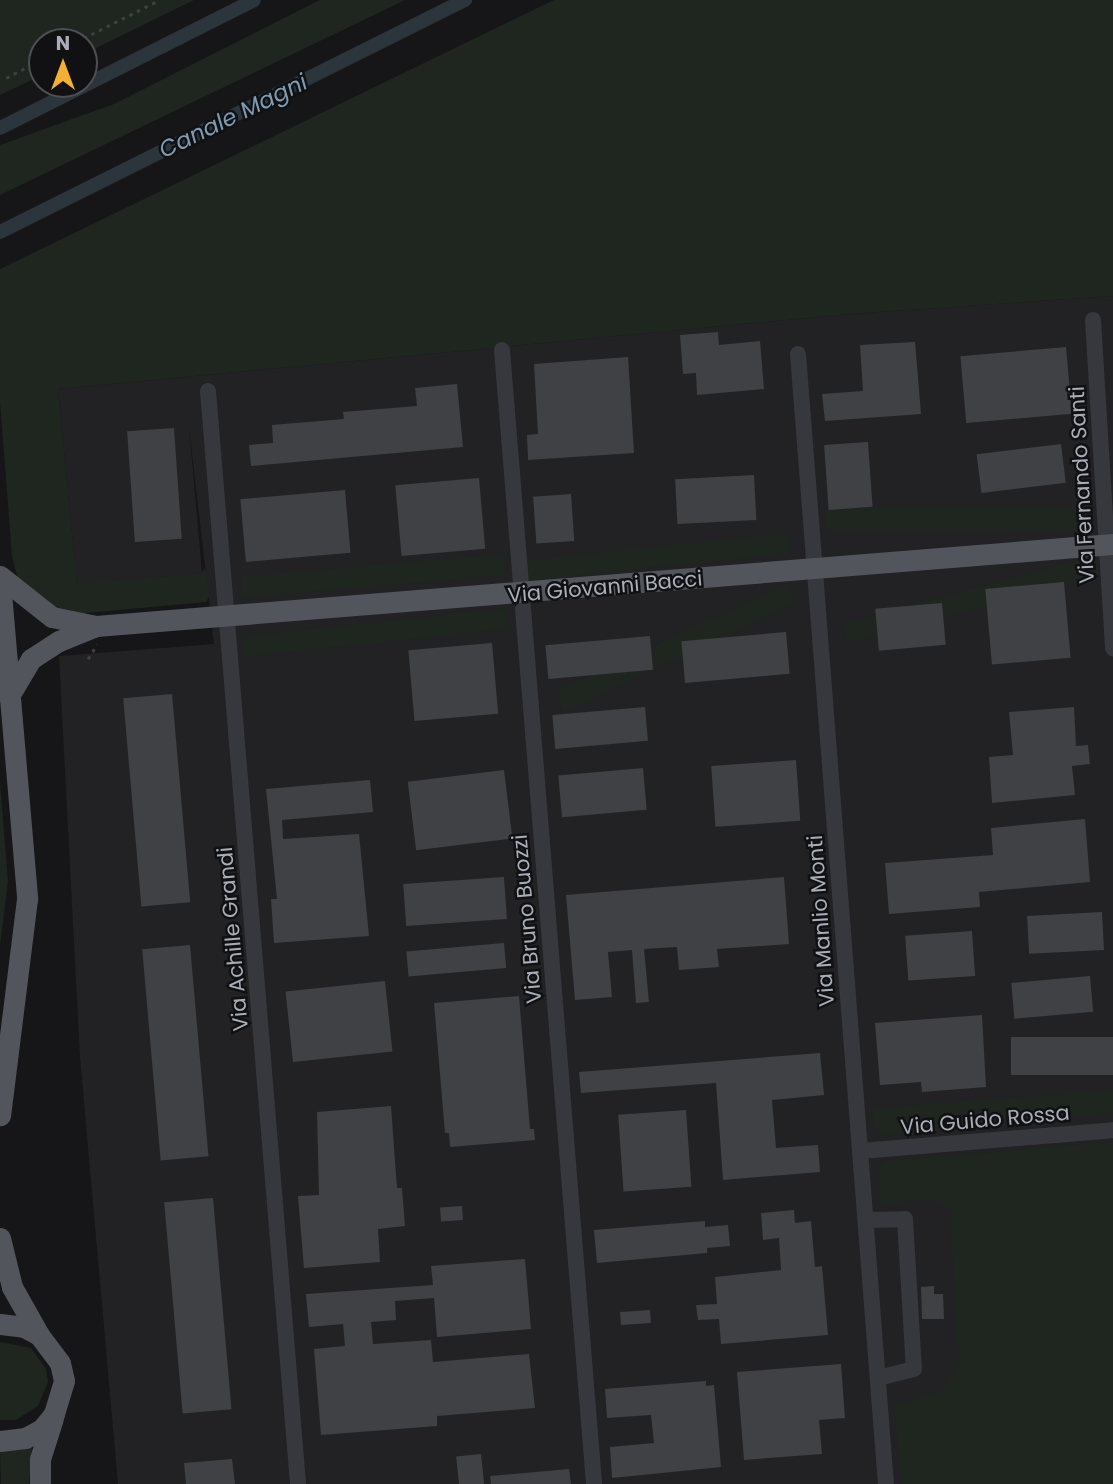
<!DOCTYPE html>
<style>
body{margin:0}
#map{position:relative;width:1113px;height:1484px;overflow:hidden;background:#161618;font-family:Poppins,sans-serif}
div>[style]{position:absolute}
.built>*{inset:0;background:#222225}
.green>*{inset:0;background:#1e261f;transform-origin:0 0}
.canal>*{height:14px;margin:-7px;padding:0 7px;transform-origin:7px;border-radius:7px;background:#2c353c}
.building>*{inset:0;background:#404145;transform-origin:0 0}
.path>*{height:2.5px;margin-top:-1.25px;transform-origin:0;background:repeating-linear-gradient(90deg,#3d3f44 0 3.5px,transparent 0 8.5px)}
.minor>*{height:16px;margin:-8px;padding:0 8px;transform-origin:8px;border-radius:8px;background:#37383d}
.major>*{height:21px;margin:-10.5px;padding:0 10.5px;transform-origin:10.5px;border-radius:10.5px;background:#53555c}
span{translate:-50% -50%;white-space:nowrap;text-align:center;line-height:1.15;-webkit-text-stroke:5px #111113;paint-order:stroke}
.street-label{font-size:21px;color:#a8adb8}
.water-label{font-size:23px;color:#7f9bb3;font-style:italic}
.north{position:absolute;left:28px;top:28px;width:70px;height:70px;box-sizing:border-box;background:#111113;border:2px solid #4d4f55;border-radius:50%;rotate:0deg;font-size:19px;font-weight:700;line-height:28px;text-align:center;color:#a8adb8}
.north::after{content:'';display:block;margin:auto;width:24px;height:32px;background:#f2b134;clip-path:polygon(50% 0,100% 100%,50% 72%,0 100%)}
</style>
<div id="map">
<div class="built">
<div style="clip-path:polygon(1113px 296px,1113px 1484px,118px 1484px,80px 1057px,59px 656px,214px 644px,189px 427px,202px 573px,77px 585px,58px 389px,849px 314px)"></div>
</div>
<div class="green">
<div style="clip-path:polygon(0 0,194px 0,84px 54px,84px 42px,42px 42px,42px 75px,0 95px)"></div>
<div style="clip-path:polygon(320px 0,405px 0,0 195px,0 145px,114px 104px)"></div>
<div style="clip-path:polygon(554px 0,1113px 0,1113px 296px,849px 314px,58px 389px,77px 584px,201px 573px,205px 568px,210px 595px,206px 602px,75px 614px,57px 611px,18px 579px,12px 556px,0 402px,0 269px)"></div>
<div style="left:1089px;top:508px;width:22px;height:263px;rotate:90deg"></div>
<div style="left:788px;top:533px;width:20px;height:263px;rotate:84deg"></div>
<div style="left:503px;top:554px;width:21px;height:263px;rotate:85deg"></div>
<div style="left:1089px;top:558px;width:20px;height:255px;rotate:75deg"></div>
<div style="left:787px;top:584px;width:21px;height:256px;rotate:65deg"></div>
<div style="left:505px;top:609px;width:20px;height:263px;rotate:84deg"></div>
<div style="clip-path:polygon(0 782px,8px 881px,0 946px)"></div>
<div style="clip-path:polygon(1113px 1090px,1113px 1113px,882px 1134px,874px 1126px,873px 1108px)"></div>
<div style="clip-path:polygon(1113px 1142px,1113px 1484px,902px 1484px,894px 1406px,942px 1392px,959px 1362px,950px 1210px,934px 1200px,880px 1204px,878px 1171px,884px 1161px)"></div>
<div style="clip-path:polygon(0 1342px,31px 1348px,46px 1369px,48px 1382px,38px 1406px,16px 1420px,0 1420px)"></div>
<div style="clip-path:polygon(32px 1447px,29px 1484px,1px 1484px,0 1452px)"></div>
</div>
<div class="canal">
<div style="left:0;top:128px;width:284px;rotate:-26.7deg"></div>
<div style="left:0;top:232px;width:520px;rotate:-26.52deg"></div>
</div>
<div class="building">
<div style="clip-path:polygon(718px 332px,719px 345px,760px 341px,764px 389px,697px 395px,696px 373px,683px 374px,680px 335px)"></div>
<div style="clip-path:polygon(915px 342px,921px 414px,825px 421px,822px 394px,863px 391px,860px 345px)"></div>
<div style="left:1066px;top:347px;width:67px;height:106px;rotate:85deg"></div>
<div style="clip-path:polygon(628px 357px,634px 453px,528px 460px,527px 435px,538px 434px,534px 364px)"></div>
<div style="clip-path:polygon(457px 384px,463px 447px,251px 466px,249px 445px,273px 443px,272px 425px,344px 419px,343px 412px,417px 406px,415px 388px)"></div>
<div style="left:174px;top:428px;width:111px;height:47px;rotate:86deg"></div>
<div style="left:868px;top:442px;width:65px;height:44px;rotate:86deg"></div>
<div style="left:1061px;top:444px;width:39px;height:85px;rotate:83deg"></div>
<div style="left:754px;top:475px;width:45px;height:79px;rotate:87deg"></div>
<div style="left:479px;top:478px;width:71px;height:84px;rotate:85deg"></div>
<div style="left:345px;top:490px;width:63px;height:105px;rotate:85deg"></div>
<div style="left:571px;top:494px;width:47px;height:38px;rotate:86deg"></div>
<div style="left:1064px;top:582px;width:76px;height:79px;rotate:85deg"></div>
<div style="left:942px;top:603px;width:42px;height:67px;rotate:85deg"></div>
<div style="left:786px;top:632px;width:42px;height:105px;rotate:85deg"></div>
<div style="left:650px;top:636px;width:34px;height:105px;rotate:85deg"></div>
<div style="left:492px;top:643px;width:71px;height:84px;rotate:85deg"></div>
<div style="left:172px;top:694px;width:209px;height:49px;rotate:85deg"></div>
<div style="left:645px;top:707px;width:34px;height:93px;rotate:85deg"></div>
<div style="clip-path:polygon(1074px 707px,1076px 746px,1088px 745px,1090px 764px,1072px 766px,1075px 795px,992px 803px,989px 757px,1013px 755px,1009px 712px)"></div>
<div style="left:796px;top:760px;width:61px;height:85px;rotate:86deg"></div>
<div style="left:643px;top:768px;width:42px;height:85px;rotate:85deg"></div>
<div style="left:504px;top:770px;width:69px;height:97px;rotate:83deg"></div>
<div style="clip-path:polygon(370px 780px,373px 812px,282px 820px,283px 839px,359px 834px,369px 936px,274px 943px,271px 899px,277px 899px,266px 789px)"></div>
<div style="clip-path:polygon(1085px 819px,1090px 882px,979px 892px,980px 907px,889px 914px,885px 863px,993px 855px,991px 828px)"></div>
<div style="left:504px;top:877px;width:42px;height:101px;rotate:86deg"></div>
<div style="clip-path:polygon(784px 877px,789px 944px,717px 949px,719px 967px,679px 970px,677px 947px,644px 949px,649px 1002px,636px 1003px,632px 950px,608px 952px,612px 997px,575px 1000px,566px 895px)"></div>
<div style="left:1102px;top:912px;width:38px;height:75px;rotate:87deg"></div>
<div style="left:972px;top:931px;width:45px;height:67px;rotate:86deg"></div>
<div style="left:504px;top:943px;width:25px;height:98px;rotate:85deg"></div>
<div style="left:190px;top:945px;width:212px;height:48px;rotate:85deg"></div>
<div style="left:1090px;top:976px;width:36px;height:79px;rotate:85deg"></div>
<div style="left:385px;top:981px;width:71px;height:100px;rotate:84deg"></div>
<div style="clip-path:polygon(519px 996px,530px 1129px,534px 1129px,535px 1140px,450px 1147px,449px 1133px,445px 1133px,434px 1003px)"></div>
<div style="clip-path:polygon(982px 1015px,986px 1087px,922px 1092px,921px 1082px,880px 1085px,875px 1023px)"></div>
<div style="left:1113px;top:1037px;width:38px;height:102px;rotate:90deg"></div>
<div style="clip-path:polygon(820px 1053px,824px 1095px,772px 1100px,776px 1148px,818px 1145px,820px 1172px,723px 1180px,716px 1083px,581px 1093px,579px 1072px)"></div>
<div style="clip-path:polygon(391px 1106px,397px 1188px,402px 1188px,405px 1226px,378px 1229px,380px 1262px,304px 1268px,298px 1196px,319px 1195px,317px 1112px)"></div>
<div style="left:686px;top:1110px;width:77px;height:68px;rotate:86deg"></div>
<div style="left:213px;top:1198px;width:212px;height:49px;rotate:85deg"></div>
<div style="left:462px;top:1206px;width:14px;height:22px;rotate:86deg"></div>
<div style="clip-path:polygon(794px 1210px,795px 1223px,811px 1221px,815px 1267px,822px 1266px,828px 1335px,721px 1344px,719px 1319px,698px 1320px,696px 1305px,717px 1304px,715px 1277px,781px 1270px,779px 1238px,763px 1240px,761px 1213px)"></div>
<div style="clip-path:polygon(705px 1221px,705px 1227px,728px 1225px,730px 1246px,707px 1248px,707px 1253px,597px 1263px,594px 1230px)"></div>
<div style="clip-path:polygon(525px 1259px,531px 1329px,437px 1337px,434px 1298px,395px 1301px,396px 1320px,371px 1322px,373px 1344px,431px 1340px,433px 1362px,529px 1354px,535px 1408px,437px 1416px,437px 1426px,321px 1435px,314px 1349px,345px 1346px,343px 1324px,309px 1327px,306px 1294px,433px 1285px,431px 1266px)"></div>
<div style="clip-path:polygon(934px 1286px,934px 1294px,943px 1294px,944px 1319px,922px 1319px,921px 1287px)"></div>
<div style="left:650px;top:1310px;width:13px;height:30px;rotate:86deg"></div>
<div style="clip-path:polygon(841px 1364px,845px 1418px,819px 1420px,822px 1454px,744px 1460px,737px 1372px)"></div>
<div style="clip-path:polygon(706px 1381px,706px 1386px,714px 1385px,721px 1467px,612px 1478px,610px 1447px,654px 1443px,651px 1415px,607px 1418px,605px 1389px)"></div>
<div style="left:481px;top:1454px;width:30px;height:25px;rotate:84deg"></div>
<div style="clip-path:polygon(232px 1459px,235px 1484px,186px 1484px,184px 1463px)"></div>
<div style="clip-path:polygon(569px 1469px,571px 1484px,491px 1484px,490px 1476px)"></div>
</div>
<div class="path">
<div style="left:76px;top:42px;width:93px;rotate:-26.8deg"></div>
<div style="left:6px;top:78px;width:41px;rotate:-27.8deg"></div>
<div style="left:88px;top:659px;width:17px;rotate:-59deg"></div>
</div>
<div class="minor">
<div style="left:1093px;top:320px;width:329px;rotate:86.5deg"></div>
<div style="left:502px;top:350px;width:1138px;rotate:85.36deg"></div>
<div style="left:798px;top:354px;width:1133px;rotate:85.55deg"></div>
<div style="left:208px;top:391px;width:1097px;rotate:85.29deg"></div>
<div style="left:860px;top:1151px;width:254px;rotate:-4.7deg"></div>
<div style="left:866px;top:1220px;width:39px;rotate:-1deg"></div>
<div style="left:905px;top:1219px;width:150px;rotate:86.6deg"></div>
<div style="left:914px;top:1369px;width:37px;rotate:166deg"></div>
</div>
<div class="major">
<div style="left:0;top:576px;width:66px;rotate:38.3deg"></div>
<div style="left:52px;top:617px;width:45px;rotate:11.6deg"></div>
<div style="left:96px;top:626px;width:1020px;rotate:-4.61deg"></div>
<div style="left:0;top:581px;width:319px;rotate:85.1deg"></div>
<div style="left:27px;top:899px;width:218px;rotate:97.1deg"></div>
<div style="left:9px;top:696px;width:43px;rotate:-59.3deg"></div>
<div style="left:31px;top:659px;width:33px;rotate:-33deg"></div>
<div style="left:59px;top:641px;width:40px;rotate:-22deg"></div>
<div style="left:0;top:1238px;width:50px;rotate:76.2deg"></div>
<div style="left:12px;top:1287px;width:55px;rotate:60.6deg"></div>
<div style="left:0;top:1324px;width:24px;rotate:7deg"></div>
<div style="left:24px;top:1327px;width:17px;rotate:28deg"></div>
<div style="left:39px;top:1335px;width:35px;rotate:53deg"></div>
<div style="left:60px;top:1363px;width:18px;rotate:77deg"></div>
<div style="left:64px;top:1381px;width:34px;rotate:107deg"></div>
<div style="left:54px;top:1414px;width:19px;rotate:129deg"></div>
<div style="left:42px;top:1429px;width:19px;rotate:152deg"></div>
<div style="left:25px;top:1438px;width:25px;rotate:173deg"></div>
<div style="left:40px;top:1484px;width:25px;rotate:-90deg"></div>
<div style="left:40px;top:1459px;width:43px;rotate:-72.4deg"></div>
</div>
<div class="street-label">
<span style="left:1082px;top:485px;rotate:-93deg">Via Fernando Santi</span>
<span style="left:605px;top:587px;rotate:-5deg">Via Giovanni Bacci</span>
<span style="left:527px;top:919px;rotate:-95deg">Via Bruno Buozzi</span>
<span style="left:821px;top:921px;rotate:-94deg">Via Manlio Monti</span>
<span style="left:233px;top:939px;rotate:-95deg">Via Achille Grandi</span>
<span style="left:985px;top:1120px;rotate:-5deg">Via Guido Rossa</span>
</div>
<div class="water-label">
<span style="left:233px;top:116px;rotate:-26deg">Canale Magni</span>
</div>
<div class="north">N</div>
</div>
